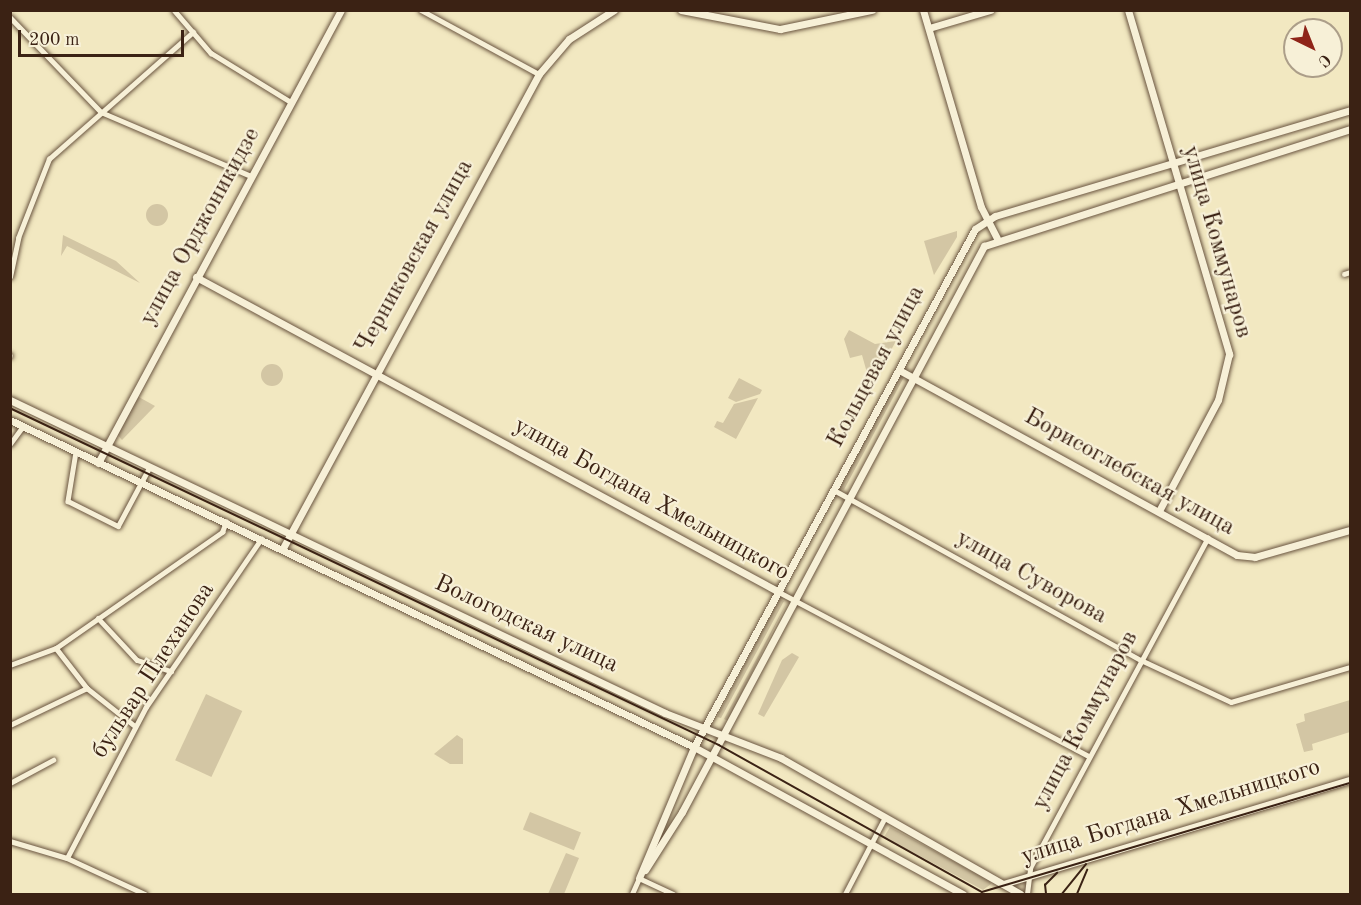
<!DOCTYPE html>
<meta charset="utf-8">
<style>
body{margin:0}
#map{position:relative;width:1361px;height:905px;overflow:hidden;background:#f2e8c1;font-family:"Old Standard TT",serif}
div>[style]{position:absolute}
.green>*{inset:0;background:#d3c6a4;transform-origin:0 0}
.round{border-radius:50%}
.roads{filter:drop-shadow(0 0 2px #69543f) drop-shadow(0 0 2px #69543f)}
.street>*{height:4.5px;margin:-2.25px;padding:0 2.25px;transform-origin:2.25px;border-radius:2.25px;background:#f7f0d7}
.secondary>*{height:7px;margin:-3.5px;padding:0 3.5px;transform-origin:3.5px;border-radius:3.5px;background:#f7f0d7}
.tram>*{height:1.5px;margin:-0.75px;padding:0 0.75px;transform-origin:0.75px;border-radius:0.75px;background:#3b2214}
span{translate:-50% -50%;white-space:nowrap;text-align:center;line-height:1.15;-webkit-text-stroke:4.5px #f7f0d7;paint-order:stroke}
.street-label{font-size:24px;color:#3b2214}
.frame{position:absolute;inset:0;border:12px solid #3b2214;pointer-events:none}
.north{position:absolute;left:1283px;top:18px;width:60px;height:60px;box-sizing:border-box;background:#f7f0d7;border:2px solid #ac9e89;border-radius:50%;rotate:137deg;font-size:16px;font-weight:700;line-height:24px;text-align:center;color:#3b2214}
.north::after{content:'';display:block;margin:auto;width:21px;height:27px;background:#8f2418;clip-path:polygon(50% 0,100% 100%,50% 72%,0 100%)}
.scale{position:absolute;left:18px;top:30px;width:166px;height:27px;box-sizing:border-box;border:3px solid #3b2214;border-top:0;padding-left:8px;font-size:18px;line-height:21px;white-space:nowrap;color:#3b2214;-webkit-text-stroke:4px #f7f0d7;paint-order:stroke}
</style>
<div id="map">
<div class="green">
<div class="round" style="left:146px;top:204px;width:22px;height:22px"></div>
<div style="clip-path:polygon(957px 231px,957px 237px,934px 275px,924px 241px)"></div>
<div style="clip-path:polygon(63px 235px,116px 261px,140px 283px,67px 246px,61px 256px)"></div>
<div style="clip-path:polygon(849px 330px,875px 344px,896px 341px,871px 387px,862px 355px,850px 358px,844px 339px)"></div>
<div class="round" style="left:261px;top:364px;width:22px;height:22px"></div>
<div style="left:905px;top:375px;width:130px;height:6px;rotate:118deg"></div>
<div style="clip-path:polygon(739px 378px,762px 390px,760px 394px,736px 402px,728px 398px)"></div>
<div style="clip-path:polygon(137px 396px,155px 406px,122px 440px,117px 434px)"></div>
<div style="clip-path:polygon(758px 398px,736px 439px,714px 427px,717px 421px,723px 423px,734px 404px)"></div>
<div style="clip-path:polygon(779px 599px,784px 601px,721px 718px,717px 717px)"></div>
<div style="clip-path:polygon(787px 602px,728px 721px,724px 719px)"></div>
<div style="clip-path:polygon(792px 653px,799px 657px,764px 717px,758px 714px,782px 660px)"></div>
<div style="left:206px;top:694px;width:40px;height:73px;rotate:25deg"></div>
<div style="clip-path:polygon(1350px 700px,1350px 732px,1312px 744px,1313px 750px,1304px 752px,1296px 724px,1305px 721px,1304px 714px)"></div>
<div style="clip-path:polygon(457px 735px,463px 739px,463px 764px,450px 764px,434px 754px)"></div>
<div style="left:530px;top:812px;width:55px;height:19px;rotate:22deg"></div>
<div style="clip-path:polygon(890px 827px,990px 881px,991px 884px,983px 890px,884px 837px)"></div>
<div style="clip-path:polygon(566px 853px,579px 858px,564px 894px,548px 894px)"></div>
</div>
<div class="roads">
<div class="street">
<div style="left:174px;top:10px;width:57px;rotate:49.3deg"></div>
<div style="left:211px;top:53px;width:94px;rotate:31.5deg"></div>
<div style="left:421px;top:10px;width:134px;rotate:28.5deg"></div>
<div style="left:10px;top:17px;width:132px;rotate:46.2deg"></div>
<div style="left:101px;top:112px;width:163px;rotate:23.1deg"></div>
<div style="left:1344px;top:274px;width:6px;rotate:-18deg"></div>
<div style="left:10px;top:277px;width:40px;rotate:-78deg"></div>
<div style="left:18px;top:238px;width:85px;rotate:-68.6deg"></div>
<div style="left:49px;top:159px;width:192px;rotate:-41.4deg"></div>
<div style="left:10px;top:355px;width:1px;rotate:90deg"></div>
<div style="left:10px;top:444px;width:22px;rotate:-54deg"></div>
<div style="left:76px;top:452px;width:50px;rotate:99.3deg"></div>
<div style="left:68px;top:501px;width:56px;rotate:26.6deg"></div>
<div style="left:118px;top:526px;width:66px;rotate:-61.9deg"></div>
<div style="left:834px;top:490px;width:351px;rotate:29deg"></div>
<div style="left:1141px;top:660px;width:99px;rotate:25deg"></div>
<div style="left:1231px;top:702px;width:124px;rotate:-16.4deg"></div>
<div style="left:779px;top:592px;width:351px;rotate:27.9deg"></div>
<div style="left:98px;top:618px;width:57px;rotate:47.1deg"></div>
<div style="left:137px;top:660px;width:36px;rotate:18deg"></div>
<div style="left:56px;top:648px;width:51px;rotate:52.2deg"></div>
<div style="left:87px;top:688px;width:61px;rotate:38.4deg"></div>
<div style="left:10px;top:665px;width:49px;rotate:-20.3deg"></div>
<div style="left:56px;top:648px;width:203px;rotate:-34.9deg"></div>
<div style="left:222px;top:532px;width:11px;rotate:-68deg"></div>
<div style="left:10px;top:725px;width:85px;rotate:-25.7deg"></div>
<div style="left:10px;top:783px;width:49px;rotate:-28.1deg"></div>
<div style="left:10px;top:841px;width:59px;rotate:16.6deg"></div>
<div style="left:67px;top:858px;width:86px;rotate:24.8deg"></div>
<div style="left:67px;top:858px;width:170px;rotate:-62.4deg"></div>
<div style="left:146px;top:707px;width:204px;rotate:-55.6deg"></div>
<div style="left:632px;top:894px;width:17px;rotate:-66deg"></div>
<div style="left:639px;top:878px;width:38px;rotate:25deg"></div>
<div style="left:845px;top:894px;width:85px;rotate:-62.5deg"></div>
<div style="left:1027px;top:894px;width:26px;rotate:-83deg"></div>
<div style="left:1030px;top:868px;width:375px;rotate:-61.7deg"></div>
</div>
<div class="secondary">
<div style="left:681px;top:10px;width:101px;rotate:10.9deg"></div>
<div style="left:780px;top:29px;width:94px;rotate:-11.7deg"></div>
<div style="left:923px;top:10px;width:205px;rotate:73.6deg"></div>
<div style="left:981px;top:207px;width:35px;rotate:63deg"></div>
<div style="left:1128px;top:10px;width:359px;rotate:73.6deg"></div>
<div style="left:1229px;top:354px;width:47px;rotate:103.4deg"></div>
<div style="left:1218px;top:400px;width:123px;rotate:118deg"></div>
<div style="left:929px;top:28px;width:64px;rotate:-16.4deg"></div>
<div style="left:196px;top:277px;width:663px;rotate:28.38deg"></div>
<div style="left:899px;top:370px;width:385px;rotate:28.7deg"></div>
<div style="left:1237px;top:555px;width:18px;rotate:6deg"></div>
<div style="left:1255px;top:557px;width:99px;rotate:-15.9deg"></div>
<div style="left:10px;top:400px;width:726px;rotate:25.54deg"></div>
<div style="left:665px;top:713px;width:124px;rotate:21.2deg"></div>
<div style="left:781px;top:758px;width:275px;rotate:29.6deg"></div>
<div style="left:10px;top:420px;width:758px;rotate:25.55deg"></div>
<div style="left:694px;top:747px;width:307px;rotate:28.7deg"></div>
<div style="left:98px;top:463px;width:514px;rotate:-61.79deg"></div>
<div style="left:283px;top:548px;width:539px;rotate:-61.63deg"></div>
<div style="left:539px;top:74px;width:46px;rotate:-49.4deg"></div>
<div style="left:569px;top:39px;width:54px;rotate:-32.8deg"></div>
<div style="left:645px;top:870px;width:69px;rotate:-57.5deg"></div>
<div style="left:682px;top:812px;width:642px;rotate:-61.92deg"></div>
<div style="left:984px;top:246px;width:384px;rotate:-17.7deg"></div>
<div style="left:639px;top:878px;width:142px;rotate:-67.2deg"></div>
<div style="left:694px;top:747px;width:589px;rotate:-61.52deg"></div>
<div style="left:975px;top:229px;width:24px;rotate:-33deg"></div>
<div style="left:995px;top:216px;width:370px;rotate:-16.6deg"></div>
<div style="left:1003px;top:884px;width:362px;rotate:-16.7deg"></div>
</div>
</div>
<div class="tram">
<div style="left:10px;top:408px;width:785px;rotate:25.42deg"></div>
<div style="left:719px;top:745px;width:301px;rotate:29.2deg"></div>
<div style="left:982px;top:892px;width:384px;rotate:-16.5deg"></div>
<div style="left:1046px;top:894px;width:9px;rotate:-96deg"></div>
<div style="left:1045px;top:885px;width:17px;rotate:-45deg"></div>
<div style="left:1062px;top:894px;width:38px;rotate:-51deg"></div>
<div style="left:1077px;top:894px;width:26px;rotate:-67deg"></div>
</div>
<div class="street-label">
<span style="left:201px;top:227px;rotate:-61deg">улица Орджоникидзе</span>
<span style="left:1216px;top:242px;rotate:74deg">улица Коммунаров</span>
<span style="left:415px;top:257px;rotate:-61deg">Черниковская улица</span>
<span style="left:877px;top:367px;rotate:-62deg">Кольцевая улица</span>
<span style="left:1129px;top:473px;rotate:29deg">Борисоглебская улица</span>
<span style="left:651px;top:500px;rotate:29deg">улица Богдана Хмельницкого</span>
<span style="left:1031px;top:578px;rotate:29deg">улица Суворова</span>
<span style="left:526px;top:625px;rotate:25deg">Вологодская улица</span>
<span style="left:154px;top:671px;rotate:-57deg">бульвар Плеханова</span>
<span style="left:1086px;top:721px;rotate:-62deg">улица Коммунаров</span>
<span style="left:1171px;top:813px;rotate:-17deg">улица Богдана Хмельницкого</span>
</div>
<div class="frame"></div>
<div class="north">С</div>
<div class="scale">200 m</div>
</div>
